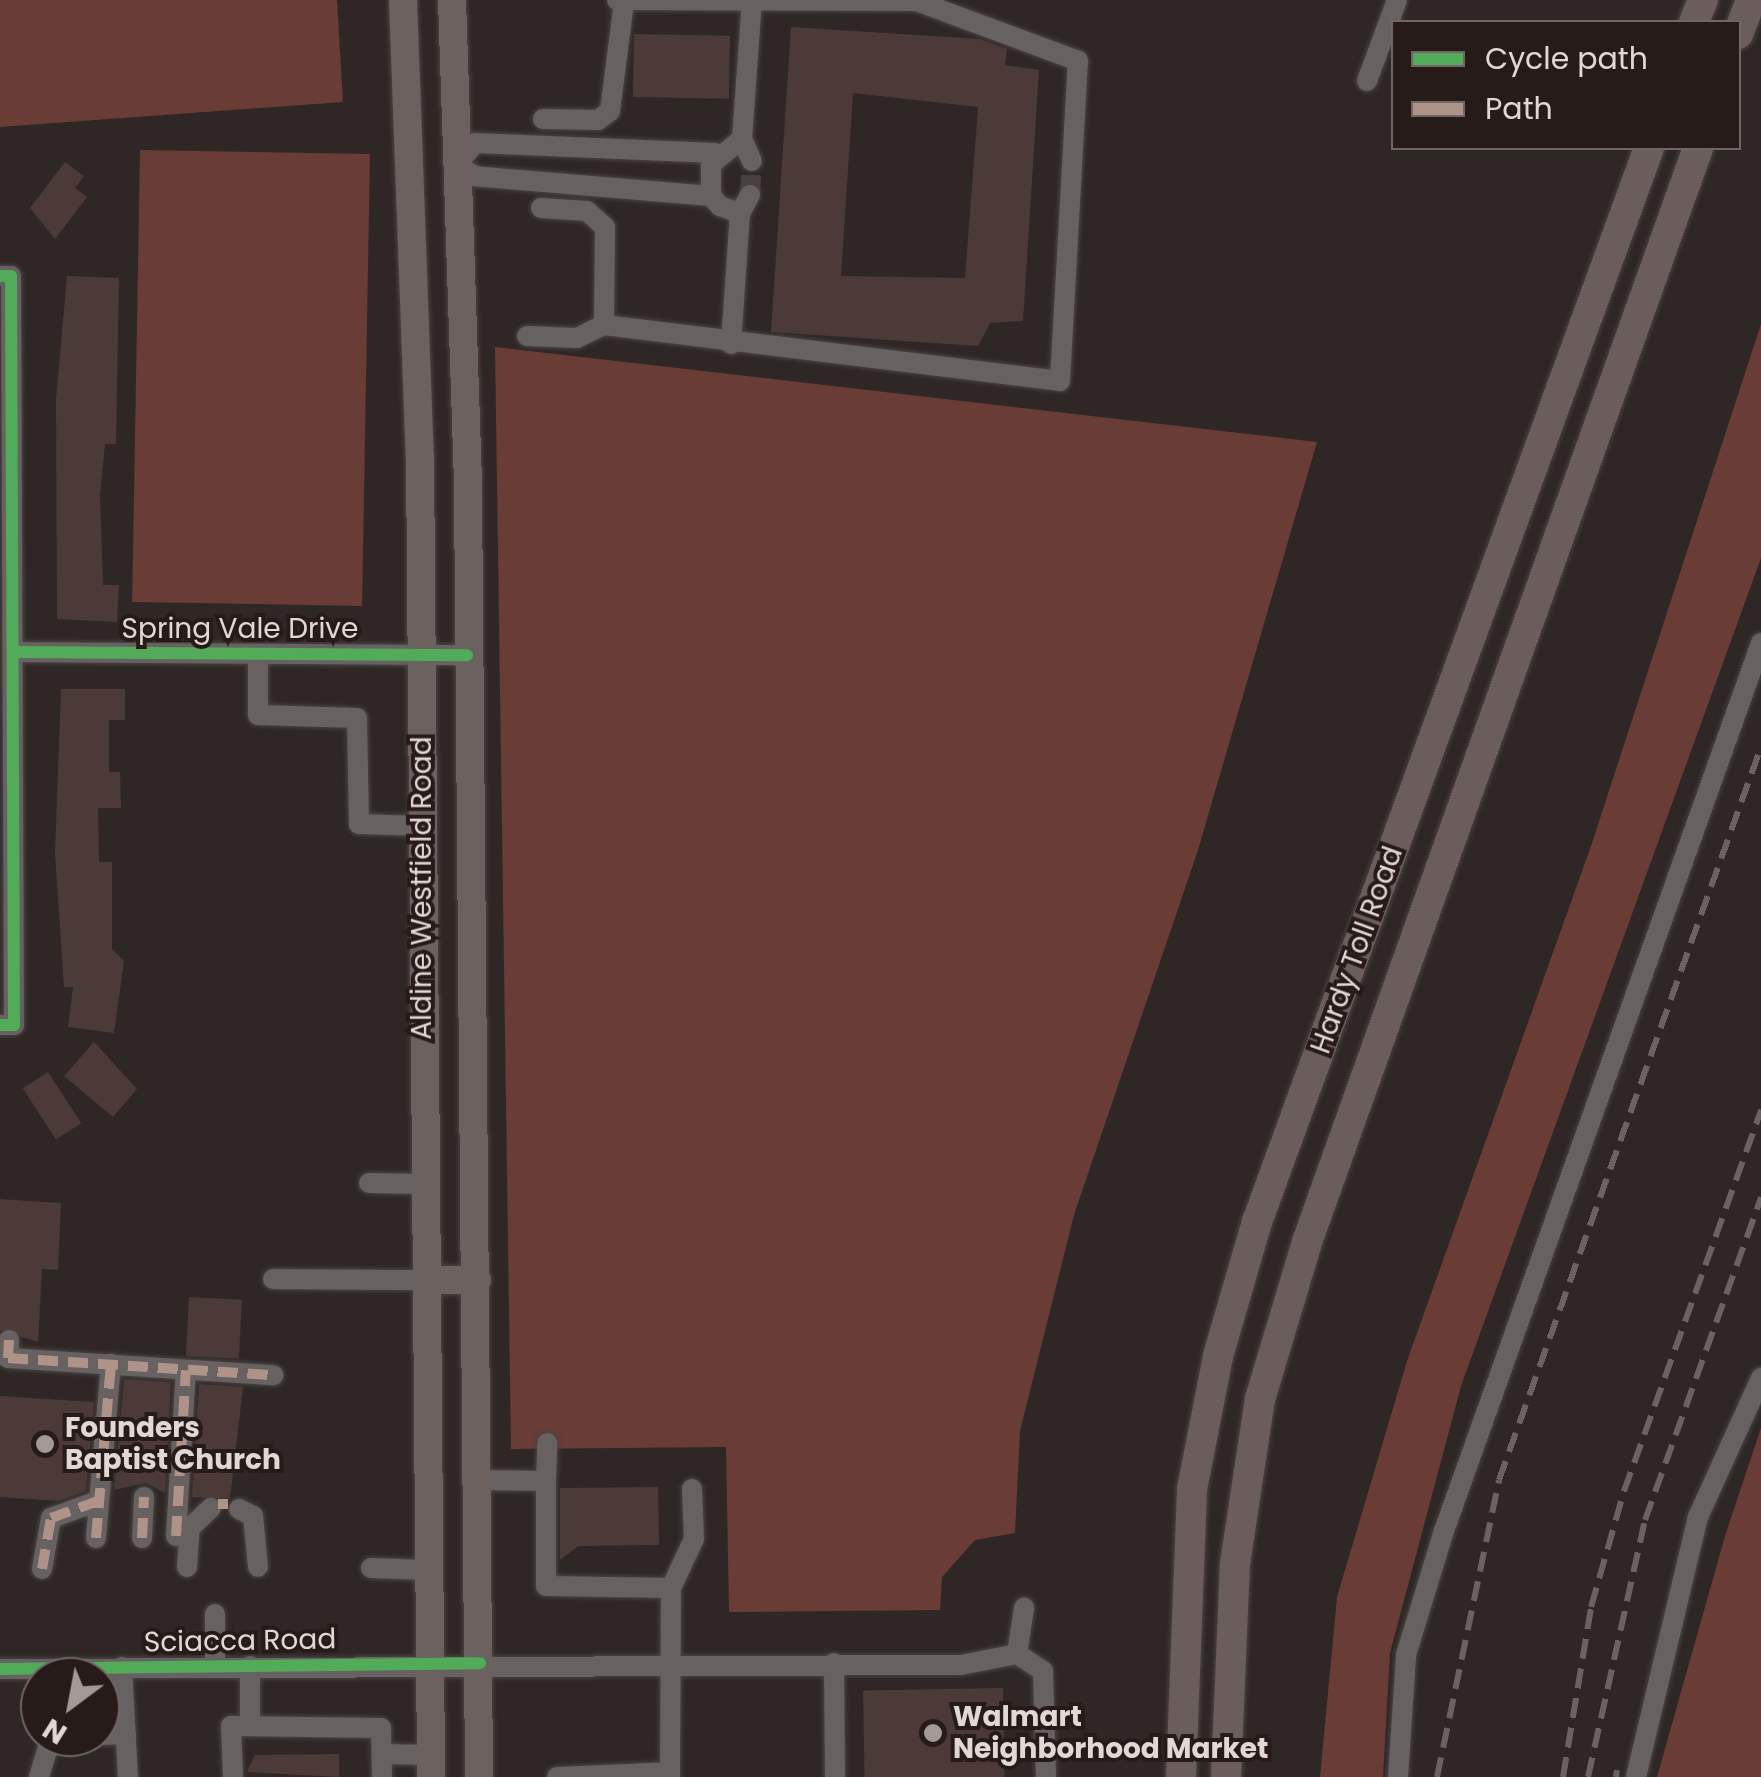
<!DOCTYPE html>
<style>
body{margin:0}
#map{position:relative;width:1761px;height:1777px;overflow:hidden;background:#2e2726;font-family:Poppins,sans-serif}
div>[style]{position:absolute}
.green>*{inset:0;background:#693c36;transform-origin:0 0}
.building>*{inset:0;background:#4c3a38;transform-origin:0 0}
.minor-tunnel>*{height:20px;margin-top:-10px;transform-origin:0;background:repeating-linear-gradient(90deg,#494140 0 20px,transparent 0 30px)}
.roads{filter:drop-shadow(0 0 2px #4a4443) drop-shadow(0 0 2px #4a4443)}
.minor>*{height:20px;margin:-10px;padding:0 10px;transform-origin:10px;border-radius:10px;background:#676261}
.major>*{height:28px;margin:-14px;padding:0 14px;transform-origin:14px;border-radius:14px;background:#6b615f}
.highway>*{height:30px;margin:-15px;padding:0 15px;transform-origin:15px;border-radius:15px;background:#6a5d5b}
.rail>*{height:6px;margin-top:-3px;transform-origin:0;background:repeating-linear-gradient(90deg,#6a6362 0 20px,transparent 0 30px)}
.quiet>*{height:10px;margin-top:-5px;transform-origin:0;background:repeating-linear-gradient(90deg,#af9288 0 20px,transparent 0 30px)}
.cycleway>*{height:12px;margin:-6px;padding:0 6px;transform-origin:6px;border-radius:6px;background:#51ab58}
.dots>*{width:28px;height:28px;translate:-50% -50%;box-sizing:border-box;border:5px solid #271b19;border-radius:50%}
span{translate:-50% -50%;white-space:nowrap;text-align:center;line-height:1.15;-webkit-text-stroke:8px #271b19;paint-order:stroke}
.street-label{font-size:28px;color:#e0d7d6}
.poi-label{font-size:28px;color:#e0d7d6;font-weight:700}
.left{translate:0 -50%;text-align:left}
.legend{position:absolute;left:1391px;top:20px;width:350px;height:130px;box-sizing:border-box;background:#271b19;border:2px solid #716665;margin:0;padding:12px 18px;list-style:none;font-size:30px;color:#e0d7d6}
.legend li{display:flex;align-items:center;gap:20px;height:50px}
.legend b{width:50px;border:2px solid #716665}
.north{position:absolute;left:20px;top:1657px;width:100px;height:100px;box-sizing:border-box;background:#271b19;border:2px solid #716665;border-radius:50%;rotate:212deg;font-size:28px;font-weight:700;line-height:40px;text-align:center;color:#e0d7d6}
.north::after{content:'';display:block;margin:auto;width:35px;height:45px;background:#a29998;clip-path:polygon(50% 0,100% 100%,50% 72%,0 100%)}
</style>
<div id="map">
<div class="green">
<div style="clip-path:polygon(0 0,337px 0,343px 102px,0 127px)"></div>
<div style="left:140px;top:150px;width:230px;height:452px;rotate:1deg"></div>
<div style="clip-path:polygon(1761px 324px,1761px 558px,1461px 1386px,1390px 1653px,1383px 1777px,1320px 1777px,1337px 1597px,1407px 1361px,1591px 846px)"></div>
<div style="clip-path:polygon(495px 347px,1317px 442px,1198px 850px,1074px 1215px,1020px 1431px,1015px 1533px,975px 1540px,942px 1577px,940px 1610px,729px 1612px,726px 1447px,511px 1449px)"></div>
<div style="clip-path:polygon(1761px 1428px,1761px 1777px,1657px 1777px,1725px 1536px)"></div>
</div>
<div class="building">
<div style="clip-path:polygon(evenodd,791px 27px,980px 39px,1007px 49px,1005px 65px,1039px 70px,1023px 321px,990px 323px,978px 346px,771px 332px,791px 27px,853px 93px,978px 107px,965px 278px,841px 276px,853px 93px)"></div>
<div style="left:634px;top:34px;width:96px;height:63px;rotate:1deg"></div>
<div style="clip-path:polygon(65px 162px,84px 176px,75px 188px,87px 197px,55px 239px,30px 208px)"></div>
<div style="clip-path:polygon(67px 276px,119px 278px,116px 444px,105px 444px,100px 496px,103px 585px,119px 585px,117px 622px,57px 619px,56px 399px)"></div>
<div style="clip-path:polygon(61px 689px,125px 689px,125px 720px,109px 720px,109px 772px,120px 772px,121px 808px,98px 808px,99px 862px,112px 862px,112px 949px,124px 961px,114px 1033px,68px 1027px,73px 987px,64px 987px,55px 852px)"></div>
<div style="clip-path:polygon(94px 1042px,137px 1089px,113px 1117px,64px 1076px)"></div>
<div style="left:48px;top:1072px;width:61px;height:30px;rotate:57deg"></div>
<div style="clip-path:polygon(0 1199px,61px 1203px,58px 1270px,42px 1269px,38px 1342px,0 1330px)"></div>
<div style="left:189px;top:1297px;width:53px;height:59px;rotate:3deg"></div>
<div style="clip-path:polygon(124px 1379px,171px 1382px,165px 1493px,146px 1483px,114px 1490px)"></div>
<div style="clip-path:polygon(199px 1384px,243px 1387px,230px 1499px,192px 1497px)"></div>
<div style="clip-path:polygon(0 1396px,94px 1402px,86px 1491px,59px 1501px,0 1497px)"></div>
<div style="clip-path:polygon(658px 1487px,659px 1545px,578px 1546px,560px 1560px,560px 1488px)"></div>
<div style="left:1003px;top:1688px;width:89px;height:140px;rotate:89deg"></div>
<div style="clip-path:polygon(339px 1754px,339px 1777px,247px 1772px,255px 1755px)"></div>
</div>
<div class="minor-tunnel">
<div style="left:750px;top:195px;width:34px;rotate:-87deg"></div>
</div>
<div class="roads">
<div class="minor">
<div style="left:1367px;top:81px;width:86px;rotate:-69.7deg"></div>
<div style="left:543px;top:119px;width:55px;rotate:1deg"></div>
<div style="left:598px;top:120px;width:15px;rotate:-37deg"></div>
<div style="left:610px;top:111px;width:110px;rotate:-82.7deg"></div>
<div style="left:742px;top:139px;width:138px;rotate:-85.9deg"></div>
<div style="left:750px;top:195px;width:21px;rotate:119deg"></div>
<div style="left:740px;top:213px;width:21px;rotate:-161deg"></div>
<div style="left:720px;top:206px;width:13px;rotate:-132deg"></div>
<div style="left:711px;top:196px;width:32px;rotate:-90deg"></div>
<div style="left:711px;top:164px;width:40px;rotate:-39deg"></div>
<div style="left:742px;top:139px;width:24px;rotate:66deg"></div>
<div style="left:711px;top:196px;width:237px;rotate:-175.2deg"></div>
<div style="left:475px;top:176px;width:22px;rotate:-150deg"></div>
<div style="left:456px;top:165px;width:29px;rotate:-49deg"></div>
<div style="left:475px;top:143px;width:241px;rotate:2.4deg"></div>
<div style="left:541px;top:208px;width:46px;rotate:3.7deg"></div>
<div style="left:587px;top:211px;width:24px;rotate:42deg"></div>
<div style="left:605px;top:227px;width:98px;rotate:90.6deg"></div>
<div style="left:0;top:276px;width:11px"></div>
<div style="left:11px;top:276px;width:749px;rotate:89.77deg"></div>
<div style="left:14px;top:1025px;width:14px;rotate:180deg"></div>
<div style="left:527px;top:336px;width:50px;rotate:2.3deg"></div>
<div style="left:577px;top:338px;width:30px;rotate:-26deg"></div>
<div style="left:604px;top:325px;width:459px;rotate:7deg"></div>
<div style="left:1060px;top:381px;width:321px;rotate:-86.8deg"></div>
<div style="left:1078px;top:61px;width:172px;rotate:-159.6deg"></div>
<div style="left:917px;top:1px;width:300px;rotate:-179.8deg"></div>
<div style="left:731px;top:344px;width:131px;rotate:-86.1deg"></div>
<div style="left:13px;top:652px;width:454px;rotate:0.4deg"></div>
<div style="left:258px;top:654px;width:61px;rotate:90deg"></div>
<div style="left:258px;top:715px;width:99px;rotate:1.7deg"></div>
<div style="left:357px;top:718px;width:106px;rotate:88.9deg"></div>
<div style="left:359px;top:824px;width:63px;rotate:1.8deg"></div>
<div style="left:369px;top:1183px;width:55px;rotate:1deg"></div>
<div style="left:273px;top:1279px;width:153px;rotate:0.4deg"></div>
<div style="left:9px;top:1340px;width:18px;rotate:93deg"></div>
<div style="left:8px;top:1358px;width:266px;rotate:3.7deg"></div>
<div style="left:479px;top:1480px;width:67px;rotate:0.9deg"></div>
<div style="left:546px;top:1481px;width:105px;rotate:90deg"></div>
<div style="left:546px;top:1586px;width:125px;rotate:0.9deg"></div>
<div style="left:671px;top:1588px;width:189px;rotate:90.3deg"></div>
<div style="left:546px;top:1481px;width:38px;rotate:-88deg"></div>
<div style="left:239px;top:1509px;width:16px;rotate:27deg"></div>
<div style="left:253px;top:1516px;width:51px;rotate:84.4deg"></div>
<div style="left:176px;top:1536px;width:166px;rotate:-86.6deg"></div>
<div style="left:96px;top:1538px;width:175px;rotate:-85.1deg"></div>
<div style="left:142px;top:1538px;width:41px;rotate:-87.2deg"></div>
<div style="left:187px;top:1567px;width:39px;rotate:-86deg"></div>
<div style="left:190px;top:1528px;width:29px;rotate:-44deg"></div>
<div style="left:371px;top:1568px;width:57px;rotate:2deg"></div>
<div style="left:42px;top:1569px;width:52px;rotate:-80deg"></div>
<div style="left:51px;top:1518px;width:50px;rotate:-19.9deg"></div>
<div style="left:671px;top:1588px;width:54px;rotate:-64.9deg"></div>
<div style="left:694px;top:1539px;width:50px;rotate:-92.3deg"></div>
<div style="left:215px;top:1614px;width:52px;rotate:90deg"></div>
<div style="left:1017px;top:1654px;width:47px;rotate:-81.3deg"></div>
<div style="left:834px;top:1663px;width:114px;rotate:89.5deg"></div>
<div style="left:122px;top:1667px;width:110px;rotate:86.9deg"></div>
<div style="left:0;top:1669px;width:961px;rotate:-0.24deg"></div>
<div style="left:961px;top:1665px;width:57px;rotate:-11.1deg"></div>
<div style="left:1017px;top:1654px;width:31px;rotate:33deg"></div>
<div style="left:1043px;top:1671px;width:106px;rotate:88.4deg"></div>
<div style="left:250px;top:1726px;width:60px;rotate:-90deg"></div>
<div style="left:100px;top:1735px;width:26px;rotate:-2deg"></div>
<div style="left:382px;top:1754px;width:48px;rotate:1.2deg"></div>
<div style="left:39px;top:1777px;width:42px;rotate:-73.3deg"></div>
<div style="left:233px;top:1777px;width:51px;rotate:-92.2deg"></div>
<div style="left:231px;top:1726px;width:150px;rotate:0.8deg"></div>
<div style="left:381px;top:1728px;width:49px;rotate:88.8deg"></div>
<div style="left:557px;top:1777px;width:113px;rotate:-2.5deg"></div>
<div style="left:1398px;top:1777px;width:122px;rotate:-86.2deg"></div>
<div style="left:1406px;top:1655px;width:130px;rotate:-73deg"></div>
<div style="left:1444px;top:1531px;width:943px;rotate:-70.35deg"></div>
<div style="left:1636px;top:1777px;width:267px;rotate:-76.6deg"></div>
<div style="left:1698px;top:1517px;width:153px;rotate:-65.6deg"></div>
</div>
<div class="major">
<div style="left:403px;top:0;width:456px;rotate:87.9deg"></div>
<div style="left:420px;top:456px;width:1321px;rotate:89.52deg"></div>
<div style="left:452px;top:0;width:490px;rotate:88.1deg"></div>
<div style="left:468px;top:490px;width:1287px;rotate:89.51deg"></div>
<div style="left:426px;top:1280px;width:51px"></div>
</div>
<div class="highway">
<div style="left:1694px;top:22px;width:24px;rotate:-68deg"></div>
<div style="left:1738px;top:34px;width:36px;rotate:-69deg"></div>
<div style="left:1181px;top:1777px;width:288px;rotate:-87.8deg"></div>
<div style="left:1192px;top:1489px;width:136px;rotate:-78.9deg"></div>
<div style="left:1218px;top:1356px;width:140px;rotate:-73.8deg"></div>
<div style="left:1257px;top:1222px;width:1143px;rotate:-69.95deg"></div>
<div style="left:1226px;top:1777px;width:213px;rotate:-87.6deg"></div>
<div style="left:1235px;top:1564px;width:167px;rotate:-81.4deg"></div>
<div style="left:1260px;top:1399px;width:164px;rotate:-73.3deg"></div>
<div style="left:1307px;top:1242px;width:1162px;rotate:-70.33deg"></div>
</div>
</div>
<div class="rail">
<div style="left:1437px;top:1777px;width:303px;rotate:-78.2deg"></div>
<div style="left:1499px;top:1480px;width:778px;rotate:-70.33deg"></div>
<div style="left:1563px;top:1777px;width:172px;rotate:-80.6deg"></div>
<div style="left:1591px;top:1607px;width:121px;rotate:-74.1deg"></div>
<div style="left:1624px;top:1491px;width:405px;rotate:-70.2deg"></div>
<div style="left:1588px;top:1777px;width:263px;rotate:-77.5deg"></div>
<div style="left:1645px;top:1520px;width:343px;rotate:-70.2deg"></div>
<div style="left:1616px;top:1777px;width:7px;rotate:-82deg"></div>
</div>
<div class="quiet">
<div style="left:9px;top:1340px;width:18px;rotate:93deg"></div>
<div style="left:8px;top:1358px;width:266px;rotate:3.7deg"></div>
<div style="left:223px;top:1509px;width:10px;rotate:-90deg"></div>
<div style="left:176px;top:1536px;width:166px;rotate:-86.6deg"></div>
<div style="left:96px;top:1538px;width:175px;rotate:-85.1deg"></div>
<div style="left:142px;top:1538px;width:41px;rotate:-87.2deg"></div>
<div style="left:42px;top:1569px;width:52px;rotate:-80deg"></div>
<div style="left:51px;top:1518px;width:50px;rotate:-19.9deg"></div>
</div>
<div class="cycleway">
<div style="left:0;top:276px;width:11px"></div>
<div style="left:11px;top:276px;width:749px;rotate:89.77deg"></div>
<div style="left:14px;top:1025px;width:14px;rotate:180deg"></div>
<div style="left:13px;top:652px;width:454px;rotate:0.4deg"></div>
<div style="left:0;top:1669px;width:480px;rotate:-0.7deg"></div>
</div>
<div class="dots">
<div style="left:45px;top:1444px;background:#a29998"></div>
<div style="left:933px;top:1733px;background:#a29998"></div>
</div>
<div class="street-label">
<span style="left:240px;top:629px">Spring Vale Drive</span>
<span style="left:422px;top:888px;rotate:-90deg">Aldine Westfield Road</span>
<span style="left:1357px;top:950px;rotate:-70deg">Hardy Toll Road</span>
<span style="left:240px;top:1641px;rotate:-1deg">Sciacca Road</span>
</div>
<div class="poi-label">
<span class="left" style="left:65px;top:1444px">Founders<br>Baptist Church</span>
<span class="left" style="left:953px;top:1733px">Walmart<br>Neighborhood Market</span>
</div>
<ul class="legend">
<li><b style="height:12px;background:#51ab58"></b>Cycle path</li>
<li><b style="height:12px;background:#af9288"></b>Path</li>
</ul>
<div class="north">N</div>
</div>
